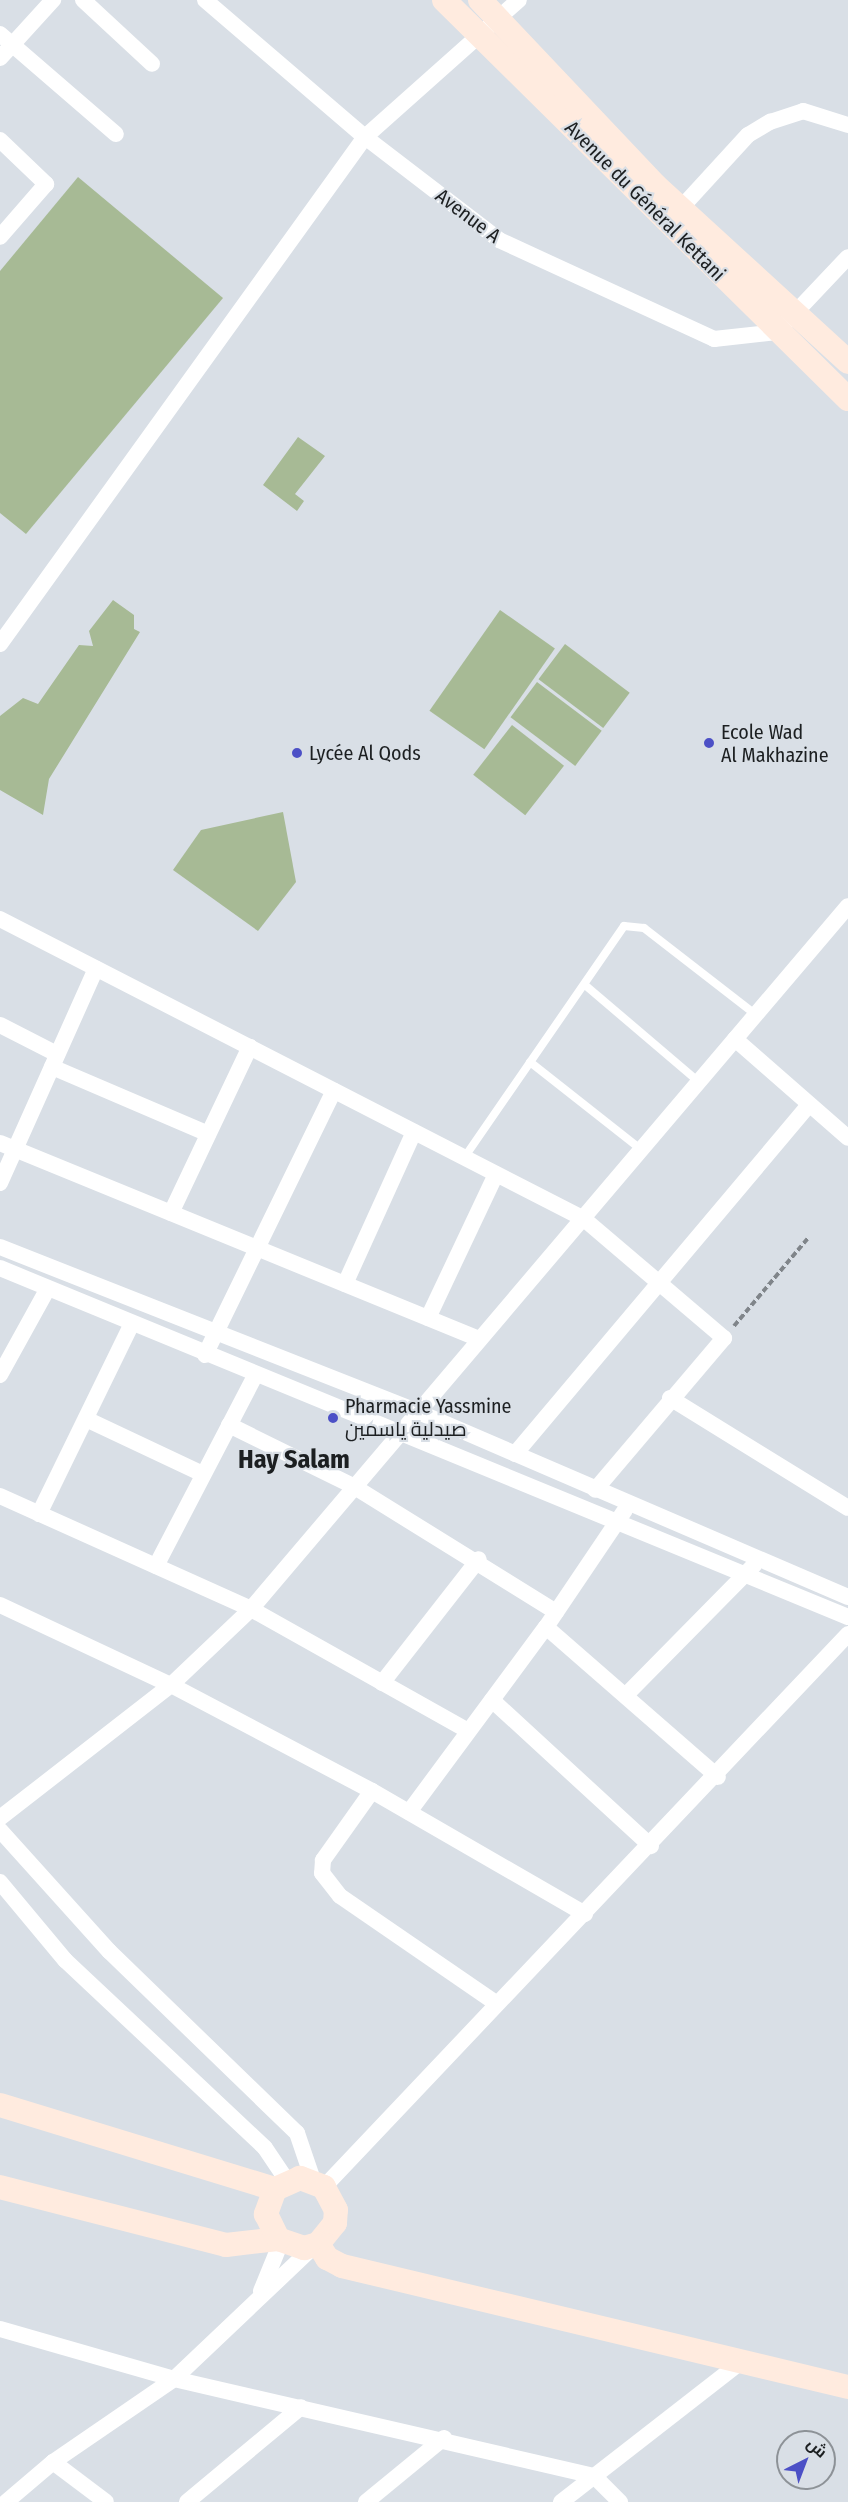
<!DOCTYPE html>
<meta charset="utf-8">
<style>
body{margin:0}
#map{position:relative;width:848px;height:2502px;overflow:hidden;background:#d9dfe6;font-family:"Fira Sans Condensed",Cairo,sans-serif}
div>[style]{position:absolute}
.green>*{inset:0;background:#a7ba95;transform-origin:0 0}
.path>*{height:4px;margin-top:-2px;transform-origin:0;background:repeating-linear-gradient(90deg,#80858a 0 6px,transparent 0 9px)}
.lane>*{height:8px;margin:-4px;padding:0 4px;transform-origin:4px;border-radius:4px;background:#fff}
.street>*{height:16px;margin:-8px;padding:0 8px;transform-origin:8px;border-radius:8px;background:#fff}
.secondary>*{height:24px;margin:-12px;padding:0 12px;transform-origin:12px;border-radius:12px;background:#ffebdf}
.dots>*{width:16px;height:16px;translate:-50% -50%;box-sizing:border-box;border:3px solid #d9dfe6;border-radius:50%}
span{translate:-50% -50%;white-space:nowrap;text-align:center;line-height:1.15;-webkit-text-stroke:4.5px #d9dfe6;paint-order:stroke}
.street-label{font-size:20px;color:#1c1f21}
.poi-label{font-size:20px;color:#1c1f21}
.left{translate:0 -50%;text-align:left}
.district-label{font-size:26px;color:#1c1f21;font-weight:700}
.north{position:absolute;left:776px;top:2430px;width:60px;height:60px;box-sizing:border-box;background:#d9dfe6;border:2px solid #8d9297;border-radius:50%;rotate:42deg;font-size:16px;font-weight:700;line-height:24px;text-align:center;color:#1c1f21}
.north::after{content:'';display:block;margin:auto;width:21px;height:27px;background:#4c50c6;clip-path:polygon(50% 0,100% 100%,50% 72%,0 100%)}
</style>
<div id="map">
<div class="green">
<div style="clip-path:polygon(78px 177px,223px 298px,26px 534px,0 513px,0 271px)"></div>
<div style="clip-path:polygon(298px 437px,325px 456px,295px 494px,304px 501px,297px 511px,263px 485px)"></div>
<div style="clip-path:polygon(113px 600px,134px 615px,134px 629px,140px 632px,49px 779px,43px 815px,0 790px,0 716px,23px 698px,38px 704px,79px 645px,93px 646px,89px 631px)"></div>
<div style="left:500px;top:610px;width:67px;height:123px;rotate:35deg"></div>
<div style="left:565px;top:644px;width:81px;height:44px;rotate:37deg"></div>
<div style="left:537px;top:682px;width:81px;height:44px;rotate:37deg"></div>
<div style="left:512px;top:725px;width:66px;height:63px;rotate:38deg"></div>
<div style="clip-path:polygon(283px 812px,296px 882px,258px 931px,173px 870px,201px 830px)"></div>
</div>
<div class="path">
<div style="left:734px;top:1326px;width:116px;rotate:-49.9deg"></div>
</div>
<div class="lane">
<div style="left:585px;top:985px;width:150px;rotate:40.4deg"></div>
<div style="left:530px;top:1062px;width:142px;rotate:38.2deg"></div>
<div style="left:464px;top:1158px;width:282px;rotate:-55.4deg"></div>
<div style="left:624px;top:926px;width:20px;rotate:6deg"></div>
<div style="left:644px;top:928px;width:142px;rotate:37.8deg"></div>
</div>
<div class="street">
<div style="left:83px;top:0;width:94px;rotate:42.8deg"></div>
<div style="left:205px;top:0;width:211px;rotate:40.6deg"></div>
<div style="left:365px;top:137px;width:169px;rotate:37.5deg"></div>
<div style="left:499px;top:240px;width:237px;rotate:24.7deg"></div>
<div style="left:714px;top:339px;width:63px;rotate:-6.3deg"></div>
<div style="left:777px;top:332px;width:103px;rotate:-46.6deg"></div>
<div style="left:0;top:34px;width:153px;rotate:40.8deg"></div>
<div style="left:0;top:58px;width:79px;rotate:-47.6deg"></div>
<div style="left:0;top:140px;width:64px;rotate:43.7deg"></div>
<div style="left:46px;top:184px;width:70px;rotate:131deg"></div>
<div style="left:681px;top:208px;width:99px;rotate:-47.5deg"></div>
<div style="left:748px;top:135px;width:26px;rotate:-31deg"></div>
<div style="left:770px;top:122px;width:35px;rotate:-18deg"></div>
<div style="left:803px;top:111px;width:47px;rotate:17.3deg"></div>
<div style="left:0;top:644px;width:625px;rotate:-54.25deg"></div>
<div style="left:365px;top:137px;width:206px;rotate:-41.7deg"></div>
<div style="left:0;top:919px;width:657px;rotate:27.19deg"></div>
<div style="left:584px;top:1219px;width:184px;rotate:40.4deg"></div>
<div style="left:724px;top:1338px;width:199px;rotate:130.3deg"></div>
<div style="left:0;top:1025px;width:64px;rotate:27deg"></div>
<div style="left:735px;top:1039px;width:150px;rotate:41.2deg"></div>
<div style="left:52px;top:1067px;width:170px;rotate:23.2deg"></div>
<div style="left:0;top:1143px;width:518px;rotate:22.25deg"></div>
<div style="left:0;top:1183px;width:235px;rotate:-65.9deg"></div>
<div style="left:171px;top:1213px;width:184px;rotate:-64.6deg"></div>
<div style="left:0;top:1247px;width:447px;rotate:21.5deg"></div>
<div style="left:416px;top:1411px;width:470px;rotate:23.3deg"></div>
<div style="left:0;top:1268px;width:917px;rotate:22.37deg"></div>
<div style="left:345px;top:1284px;width:167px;rotate:-65.6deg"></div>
<div style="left:428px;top:1318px;width:159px;rotate:-64.7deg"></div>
<div style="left:205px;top:1355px;width:294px;rotate:-64deg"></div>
<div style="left:0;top:1375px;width:99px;rotate:-61.1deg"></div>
<div style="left:670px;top:1398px;width:209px;rotate:31.7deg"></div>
<div style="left:86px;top:1419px;width:129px;rotate:25.2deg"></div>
<div style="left:229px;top:1425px;width:138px;rotate:26.2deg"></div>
<div style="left:353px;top:1486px;width:239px;rotate:31.8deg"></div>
<div style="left:515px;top:1454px;width:456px;rotate:-49.9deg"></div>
<div style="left:0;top:1496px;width:275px;rotate:24.2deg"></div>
<div style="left:251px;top:1609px;width:249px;rotate:29.3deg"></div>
<div style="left:625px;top:1510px;width:141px;rotate:124deg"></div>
<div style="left:546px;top:1627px;width:228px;rotate:41.1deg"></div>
<div style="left:39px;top:1514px;width:212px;rotate:-64deg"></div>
<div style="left:156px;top:1566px;width:214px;rotate:-62.5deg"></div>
<div style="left:0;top:1605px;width:189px;rotate:25.1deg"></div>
<div style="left:171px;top:1685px;width:227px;rotate:27.8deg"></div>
<div style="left:372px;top:1791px;width:246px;rotate:30deg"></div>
<div style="left:382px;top:1683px;width:157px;rotate:-52deg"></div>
<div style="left:626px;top:1695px;width:182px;rotate:-45.4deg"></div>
<div style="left:492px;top:1700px;width:216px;rotate:42.6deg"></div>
<div style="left:372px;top:1791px;width:85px;rotate:125.4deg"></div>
<div style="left:323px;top:1860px;width:13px;rotate:94deg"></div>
<div style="left:322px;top:1873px;width:29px;rotate:52deg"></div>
<div style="left:340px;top:1896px;width:187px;rotate:34.5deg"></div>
<div style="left:409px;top:1812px;width:230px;rotate:-53.5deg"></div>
<div style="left:0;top:1818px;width:217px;rotate:-37.9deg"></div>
<div style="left:171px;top:1685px;width:110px;rotate:-43.5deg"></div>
<div style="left:251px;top:1609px;width:922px;rotate:-49.66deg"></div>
<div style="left:0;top:1830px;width:163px;rotate:48deg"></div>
<div style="left:109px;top:1951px;width:262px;rotate:44.1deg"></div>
<div style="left:297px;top:2133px;width:50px;rotate:71.2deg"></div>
<div style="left:0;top:1882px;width:102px;rotate:50.2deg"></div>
<div style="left:65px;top:1960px;width:274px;rotate:43.2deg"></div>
<div style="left:265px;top:2148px;width:40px;rotate:56deg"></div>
<div style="left:324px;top:2187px;width:762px;rotate:-46.54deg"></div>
<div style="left:261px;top:2291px;width:53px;rotate:-67.8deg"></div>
<div style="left:0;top:2329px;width:181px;rotate:16deg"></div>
<div style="left:174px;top:2379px;width:431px;rotate:13deg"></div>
<div style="left:594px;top:2476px;width:37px;rotate:45deg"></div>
<div style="left:53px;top:2462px;width:66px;rotate:37deg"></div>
<div style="left:6px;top:2502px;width:62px;rotate:-40.4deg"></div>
<div style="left:53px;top:2462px;width:147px;rotate:-34.4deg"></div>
<div style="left:174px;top:2379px;width:195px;rotate:-43.5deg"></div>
<div style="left:187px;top:2502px;width:148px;rotate:-39.8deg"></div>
<div style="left:366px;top:2502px;width:101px;rotate:-39.4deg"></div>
<div style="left:561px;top:2502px;width:228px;rotate:-37.9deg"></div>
</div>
<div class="secondary">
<div style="left:444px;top:0;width:568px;rotate:44.64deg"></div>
<div style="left:480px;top:0;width:255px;rotate:46.6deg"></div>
<div style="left:655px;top:185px;width:262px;rotate:42.5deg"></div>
<div style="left:0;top:2105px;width:288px;rotate:17deg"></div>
<div style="left:0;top:2187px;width:233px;rotate:14.4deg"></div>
<div style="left:226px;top:2245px;width:52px;rotate:-6.6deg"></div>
<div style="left:278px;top:2239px;width:28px;rotate:19deg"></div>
<div style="left:304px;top:2248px;width:15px;rotate:-16deg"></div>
<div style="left:318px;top:2244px;width:27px;rotate:-51deg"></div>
<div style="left:335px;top:2223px;width:13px;rotate:-86deg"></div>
<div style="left:336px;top:2210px;width:26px;rotate:-118deg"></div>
<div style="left:324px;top:2187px;width:26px;rotate:-159deg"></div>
<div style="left:300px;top:2178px;width:27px;rotate:156deg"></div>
<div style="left:275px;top:2189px;width:27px;rotate:110deg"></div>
<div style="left:266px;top:2214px;width:28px;rotate:64deg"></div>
<div style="left:318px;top:2244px;width:17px;rotate:57deg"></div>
<div style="left:327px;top:2258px;width:17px;rotate:28deg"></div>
<div style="left:342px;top:2266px;width:520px;rotate:13.45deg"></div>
</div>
<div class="dots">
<div style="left:709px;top:743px;background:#4c50c6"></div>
<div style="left:297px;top:753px;background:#4c50c6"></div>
<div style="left:333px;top:1418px;background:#4c50c6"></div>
</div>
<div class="street-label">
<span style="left:645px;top:201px;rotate:45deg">Avenue du Général Kettani</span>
<span style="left:468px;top:216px;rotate:37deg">Avenue A</span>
</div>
<div class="poi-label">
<span class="left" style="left:721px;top:744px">Ecole Wad<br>Al Makhazine</span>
<span class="left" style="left:309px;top:753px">Lycée Al Qods</span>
<span class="left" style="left:345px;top:1418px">Pharmacie Yassmine<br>صيدلية ياسمين</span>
</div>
<div class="district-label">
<span style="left:294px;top:1460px">Hay Salam</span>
</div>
<div class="north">ش</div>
</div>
